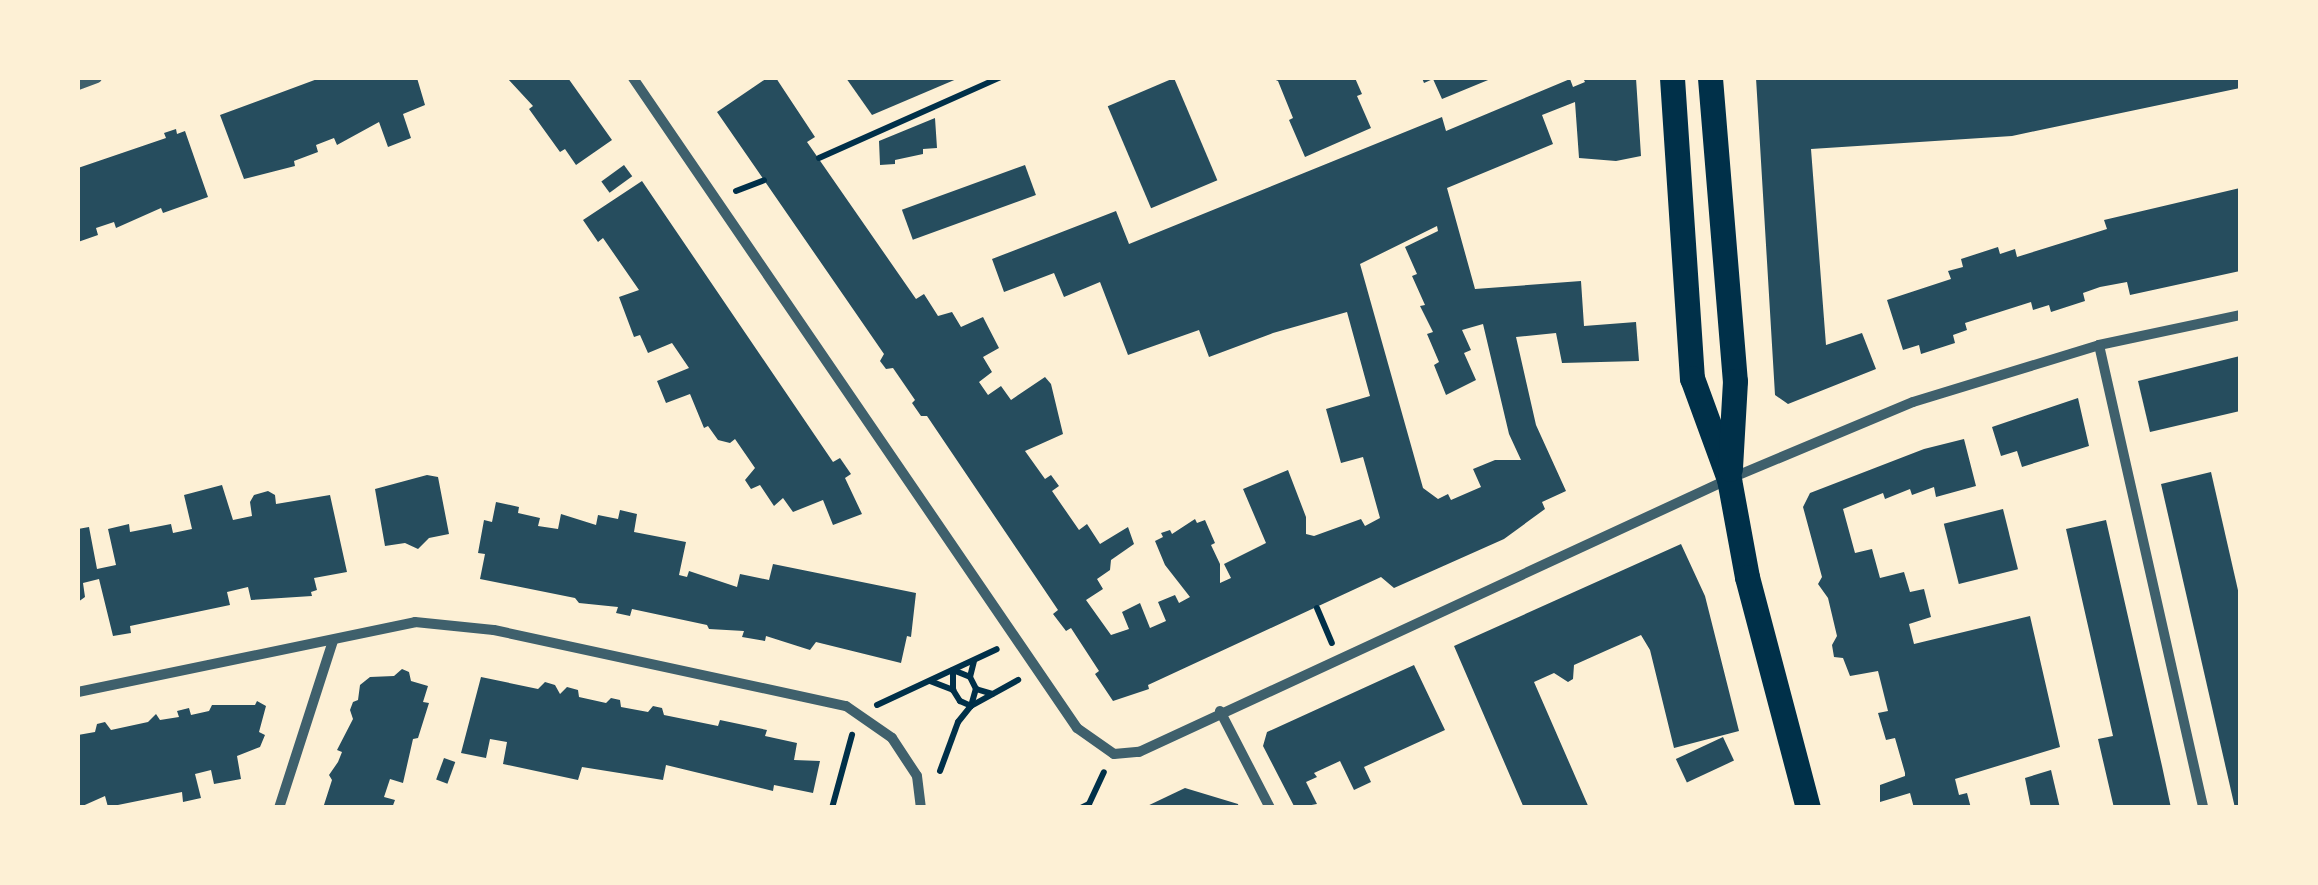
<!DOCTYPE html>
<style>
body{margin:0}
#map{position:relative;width:2318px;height:885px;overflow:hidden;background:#fdf0d5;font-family:Spectral,serif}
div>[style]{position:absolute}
.building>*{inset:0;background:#264d5e;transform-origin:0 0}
.path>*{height:6px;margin:-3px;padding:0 3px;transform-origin:3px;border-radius:3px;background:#003049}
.minor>*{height:10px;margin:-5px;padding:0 5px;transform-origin:5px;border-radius:5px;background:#3f606c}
.primary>*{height:25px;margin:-12.5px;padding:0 12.5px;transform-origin:12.5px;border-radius:12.5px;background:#003049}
span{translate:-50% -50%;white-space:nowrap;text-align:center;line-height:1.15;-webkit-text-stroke:10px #fdf0d5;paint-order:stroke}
.frame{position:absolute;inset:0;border:80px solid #fdf0d5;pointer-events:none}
</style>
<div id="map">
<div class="building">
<div style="clip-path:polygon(320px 78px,417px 78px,425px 105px,403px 114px,411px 138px,388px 147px,379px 122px,337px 145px,334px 138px,316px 145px,318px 152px,294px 161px,295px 166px,244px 179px,220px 115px)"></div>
<div style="clip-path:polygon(507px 78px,568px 78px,612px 140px,576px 165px,565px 149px,560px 152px,529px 109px,533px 106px)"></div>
<div style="clip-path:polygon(evenodd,767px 78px,776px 78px,815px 137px,807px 142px,916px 299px,924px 294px,938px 316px,952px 312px,961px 327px,983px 317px,999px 348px,983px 357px,992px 372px,979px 382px,988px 395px,1001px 386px,1011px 400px,1045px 377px,1051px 384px,1063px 434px,1025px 451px,1045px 479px,1051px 475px,1059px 486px,1052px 491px,1079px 530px,1087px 524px,1100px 544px,1128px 527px,1134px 544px,1111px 560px,1110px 570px,1097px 579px,1103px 589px,1086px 600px,1111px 635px,1129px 629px,1122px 612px,1140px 603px,1150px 628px,1166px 621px,1158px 602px,1175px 595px,1179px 603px,1190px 597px,1165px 565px,1155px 541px,1163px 537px,1161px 533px,1170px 530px,1172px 534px,1195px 519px,1197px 523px,1205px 520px,1215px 543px,1211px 545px,1220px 564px,1220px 583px,1231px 578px,1224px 564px,1266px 543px,1243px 489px,1288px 470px,1306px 517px,1306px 534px,1314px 536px,1361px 519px,1365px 526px,1380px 518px,1363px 457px,1341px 463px,1326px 409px,1370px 396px,1347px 312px,1273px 333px,1209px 357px,1199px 330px,1128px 355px,1100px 282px,1064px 297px,1054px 273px,1004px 292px,992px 259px,1116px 211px,1129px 244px,1442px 117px,1446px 131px,1570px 79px,1573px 87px,1585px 82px,1583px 78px,1636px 78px,1641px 156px,1616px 161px,1579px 158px,1575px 102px,1542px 115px,1553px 144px,1447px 188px,1475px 289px,1581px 281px,1584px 326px,1636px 322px,1639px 361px,1562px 363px,1556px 333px,1516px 337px,1536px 425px,1566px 491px,1542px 502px,1545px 509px,1504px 539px,1394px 588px,1381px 577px,1148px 685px,1149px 689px,1113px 701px,1095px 674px,1099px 671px,1071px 628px,1066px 631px,1053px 614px,1058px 610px,927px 416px,921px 416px,912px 403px,915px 400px,893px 368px,886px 369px,880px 361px,884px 354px,717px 112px,767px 78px,1437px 226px,1438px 231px,1405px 247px,1417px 274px,1412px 276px,1425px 305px,1420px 306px,1433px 332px,1427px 334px,1439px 362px,1434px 365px,1446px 395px,1476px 380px,1464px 353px,1471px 350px,1462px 330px,1483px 324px,1509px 434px,1521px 460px,1495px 460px,1473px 469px,1481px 487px,1451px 500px,1448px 494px,1438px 499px,1423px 488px,1360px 264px,1437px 226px)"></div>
<div style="clip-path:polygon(846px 78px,959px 78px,872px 115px)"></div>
<div style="left:1174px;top:78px;width:111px;height:72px;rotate:67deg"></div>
<div style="clip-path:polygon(1271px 78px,1355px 78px,1362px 94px,1357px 96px,1371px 128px,1305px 157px,1289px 120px,1293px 118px,1278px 81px)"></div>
<div style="clip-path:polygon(1422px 78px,1493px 78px,1442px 99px,1433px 79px,1424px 83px)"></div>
<div style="clip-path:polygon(1756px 78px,2240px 78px,2240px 88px,2012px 136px,1811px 149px,1826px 345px,1862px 333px,1876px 369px,1788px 404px,1775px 395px)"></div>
<div style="clip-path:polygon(935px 118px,937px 148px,923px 149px,923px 154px,895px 160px,895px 164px,880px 165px,879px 141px)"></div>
<div style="clip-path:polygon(176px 129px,177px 134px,185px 131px,208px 197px,163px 213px,161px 208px,116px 228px,114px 222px,96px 228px,98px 235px,78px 242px,78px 168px,166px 138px,164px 133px)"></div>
<div style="left:624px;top:165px;width:14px;height:28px;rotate:54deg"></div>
<div style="left:1025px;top:165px;width:32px;height:131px;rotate:70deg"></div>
<div style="clip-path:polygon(642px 181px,833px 462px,840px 458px,851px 474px,845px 478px,862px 514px,833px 525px,823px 500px,793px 512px,783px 498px,774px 506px,760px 485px,751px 489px,745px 480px,755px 468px,735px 439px,730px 443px,718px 440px,708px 426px,704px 428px,690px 394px,666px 403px,657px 381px,689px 368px,672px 343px,648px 353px,640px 335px,634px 337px,619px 297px,639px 290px,603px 238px,598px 242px,583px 220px)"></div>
<div style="clip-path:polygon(2240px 188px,2240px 271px,2130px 295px,2127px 282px,2100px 287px,2083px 293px,2085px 301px,2051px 312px,2049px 305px,2033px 310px,2031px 302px,1965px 323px,1967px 330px,1953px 335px,1955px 343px,1921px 354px,1919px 345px,1903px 350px,1887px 300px,1951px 279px,1948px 271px,1963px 267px,1961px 259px,1998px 247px,2000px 254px,2015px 249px,2017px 257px,2107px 229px,2104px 220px)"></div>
<div style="clip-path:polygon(2240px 356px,2240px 411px,2150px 432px,2138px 381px)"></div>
<div style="clip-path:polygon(2078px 398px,2089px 446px,2022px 467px,2017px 451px,2001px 456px,1992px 427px)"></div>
<div style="clip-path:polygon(1964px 439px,1976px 486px,1936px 497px,1934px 487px,1912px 495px,1910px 489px,1885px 499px,1883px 493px,1843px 509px,1855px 553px,1872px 549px,1880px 578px,1904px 572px,1910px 592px,1924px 589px,1931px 617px,1909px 624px,1914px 644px,2030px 616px,2060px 747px,1955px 779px,1959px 795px,1967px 793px,1971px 808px,1914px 808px,1910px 793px,1880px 802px,1880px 785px,1905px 776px,1905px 773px,1895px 738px,1886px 740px,1878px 713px,1888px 711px,1878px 671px,1850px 676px,1843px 658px,1834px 657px,1832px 645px,1837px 636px,1828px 598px,1818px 584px,1822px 577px,1803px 507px,1810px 493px,1924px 449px)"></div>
<div style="clip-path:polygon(2211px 472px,2240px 599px,2240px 808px,2235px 808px,2161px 484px)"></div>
<div style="clip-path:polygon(427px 475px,438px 477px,449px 534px,429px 538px,418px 549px,405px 543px,385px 546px,375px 489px)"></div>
<div style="clip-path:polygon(222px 485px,233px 520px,252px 516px,250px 502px,254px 495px,268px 491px,275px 495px,276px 504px,330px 495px,347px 572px,314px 578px,317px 590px,311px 592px,312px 596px,251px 600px,248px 587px,227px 592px,230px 605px,130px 626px,131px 633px,113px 636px,99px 579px,83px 583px,85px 597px,78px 602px,78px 529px,89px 527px,97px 569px,116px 565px,108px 529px,129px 524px,130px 532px,171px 524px,173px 533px,192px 529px,184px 495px)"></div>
<div style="clip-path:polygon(496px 502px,519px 507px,518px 513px,540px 518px,538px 526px,558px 529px,561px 514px,596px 525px,598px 515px,618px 519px,620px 510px,637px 514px,634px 532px,686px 542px,679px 575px,687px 577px,689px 571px,737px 587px,740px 574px,769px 580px,773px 564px,916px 593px,911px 637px,907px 636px,901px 663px,816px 642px,810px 650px,766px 636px,765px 641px,742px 637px,744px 631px,709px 629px,707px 625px,632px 609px,630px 616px,616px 613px,618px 607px,579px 603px,575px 598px,480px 579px,485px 554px,478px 553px,484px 520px,492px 522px)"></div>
<div style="left:2003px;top:509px;width:62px;height:61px;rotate:76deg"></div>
<div style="clip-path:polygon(2106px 520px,2162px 766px,2171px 808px,2114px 808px,2098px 739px,2113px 736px,2066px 529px)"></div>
<div style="clip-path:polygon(1681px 544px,1705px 596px,1739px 731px,1674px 748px,1650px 650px,1641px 635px,1574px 665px,1573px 679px,1568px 682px,1554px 673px,1534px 682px,1589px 808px,1524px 808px,1454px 646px)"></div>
<div style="clip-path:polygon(1414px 665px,1445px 730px,1364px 767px,1371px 782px,1354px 790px,1340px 761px,1314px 773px,1317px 777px,1306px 782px,1317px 804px,1295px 808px,1263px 746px,1267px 732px)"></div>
<div style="clip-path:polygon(402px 669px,409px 672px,411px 681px,428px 686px,423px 702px,429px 703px,418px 738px,413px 739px,403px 783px,390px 779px,384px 797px,395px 800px,392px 808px,323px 808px,332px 780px,329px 775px,338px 762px,342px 752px,337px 750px,353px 719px,350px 710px,353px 702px,358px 700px,360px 685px,370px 677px,394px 676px)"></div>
<div style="clip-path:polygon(481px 677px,538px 689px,545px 682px,555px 685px,560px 694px,567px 687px,578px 690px,579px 697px,606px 703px,611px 698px,620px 700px,621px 707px,648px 712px,653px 706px,662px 708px,664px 715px,718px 726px,720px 720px,767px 730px,765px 736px,797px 743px,794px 760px,820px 761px,813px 793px,774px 785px,773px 791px,666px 765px,663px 780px,582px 767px,578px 780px,503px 764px,507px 742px,490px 739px,486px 758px,461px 753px)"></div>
<div style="clip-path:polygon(257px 701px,266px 706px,259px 732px,265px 735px,260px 747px,237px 756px,241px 779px,214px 784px,211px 770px,195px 774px,201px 798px,183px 802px,182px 792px,108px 807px,105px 796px,78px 808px,78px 735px,95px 732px,97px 724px,105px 722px,111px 730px,148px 722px,156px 714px,160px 720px,179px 717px,177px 711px,189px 708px,191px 715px,209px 711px,212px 705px,255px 705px)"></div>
<div style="left:1723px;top:737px;width:26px;height:52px;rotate:65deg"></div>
<div style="left:444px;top:758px;width:12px;height:23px;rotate:20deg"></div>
<div style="clip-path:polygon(2051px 770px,2060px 808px,2031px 808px,2025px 778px)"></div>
<div style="clip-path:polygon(1185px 788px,1238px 804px,1239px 808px,1143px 808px)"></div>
</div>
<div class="path">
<div style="left:819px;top:158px;width:197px;rotate:-24deg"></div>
<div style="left:736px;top:191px;width:30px;rotate:-21deg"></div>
<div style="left:1317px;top:608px;width:38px;rotate:67deg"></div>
<div style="left:974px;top:661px;width:16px;rotate:104deg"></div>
<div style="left:970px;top:677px;width:13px;rotate:63deg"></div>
<div style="left:976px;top:689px;width:17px;rotate:17deg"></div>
<div style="left:930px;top:681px;width:25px;rotate:21deg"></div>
<div style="left:953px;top:690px;width:13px;rotate:58deg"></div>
<div style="left:960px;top:701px;width:12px;rotate:24deg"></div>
<div style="left:971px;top:706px;width:18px;rotate:-74deg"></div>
<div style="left:953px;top:690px;width:20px;rotate:-90deg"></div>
<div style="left:953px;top:670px;width:18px;rotate:22deg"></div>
<div style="left:877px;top:705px;width:132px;rotate:-25deg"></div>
<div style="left:940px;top:771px;width:52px;rotate:-69.8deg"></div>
<div style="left:958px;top:722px;width:21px;rotate:-51deg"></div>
<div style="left:971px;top:706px;width:54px;rotate:-29deg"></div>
<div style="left:832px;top:808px;width:76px;rotate:-74.7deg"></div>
<div style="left:1081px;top:808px;width:9px;rotate:-27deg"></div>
<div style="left:1089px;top:804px;width:35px;rotate:-65deg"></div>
</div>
<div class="minor">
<div style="left:633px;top:78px;width:787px;rotate:55.66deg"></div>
<div style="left:1077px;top:728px;width:45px;rotate:35.1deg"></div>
<div style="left:1114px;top:754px;width:25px;rotate:-5deg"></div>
<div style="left:1139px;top:752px;width:650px;rotate:-24.83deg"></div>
<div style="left:1729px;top:479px;width:199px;rotate:-22.7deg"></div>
<div style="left:1913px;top:402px;width:195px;rotate:-17deg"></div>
<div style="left:2099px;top:345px;width:144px;rotate:-12deg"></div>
<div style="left:78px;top:85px;width:20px;rotate:-20deg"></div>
<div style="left:2099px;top:345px;width:475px;rotate:77.3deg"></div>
<div style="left:78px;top:692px;width:344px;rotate:-11.7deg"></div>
<div style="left:415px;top:622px;width:79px;rotate:5.8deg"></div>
<div style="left:494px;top:630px;width:360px;rotate:12.2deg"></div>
<div style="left:846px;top:706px;width:56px;rotate:34.8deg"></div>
<div style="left:892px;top:738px;width:45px;rotate:56.7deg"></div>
<div style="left:917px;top:776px;width:32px;rotate:83deg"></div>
<div style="left:1220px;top:711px;width:109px;rotate:62.7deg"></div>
<div style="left:279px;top:808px;width:176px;rotate:-72.1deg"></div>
</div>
<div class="primary">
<div style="left:1672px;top:78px;width:301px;rotate:86.2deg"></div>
<div style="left:1692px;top:378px;width:108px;rotate:69.9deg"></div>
<div style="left:1729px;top:479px;width:100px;rotate:79.6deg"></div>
<div style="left:1747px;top:577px;width:239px;rotate:75.2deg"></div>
<div style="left:1710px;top:78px;width:304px;rotate:85.3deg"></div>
<div style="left:1735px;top:381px;width:88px;rotate:93.3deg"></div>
</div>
<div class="frame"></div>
</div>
